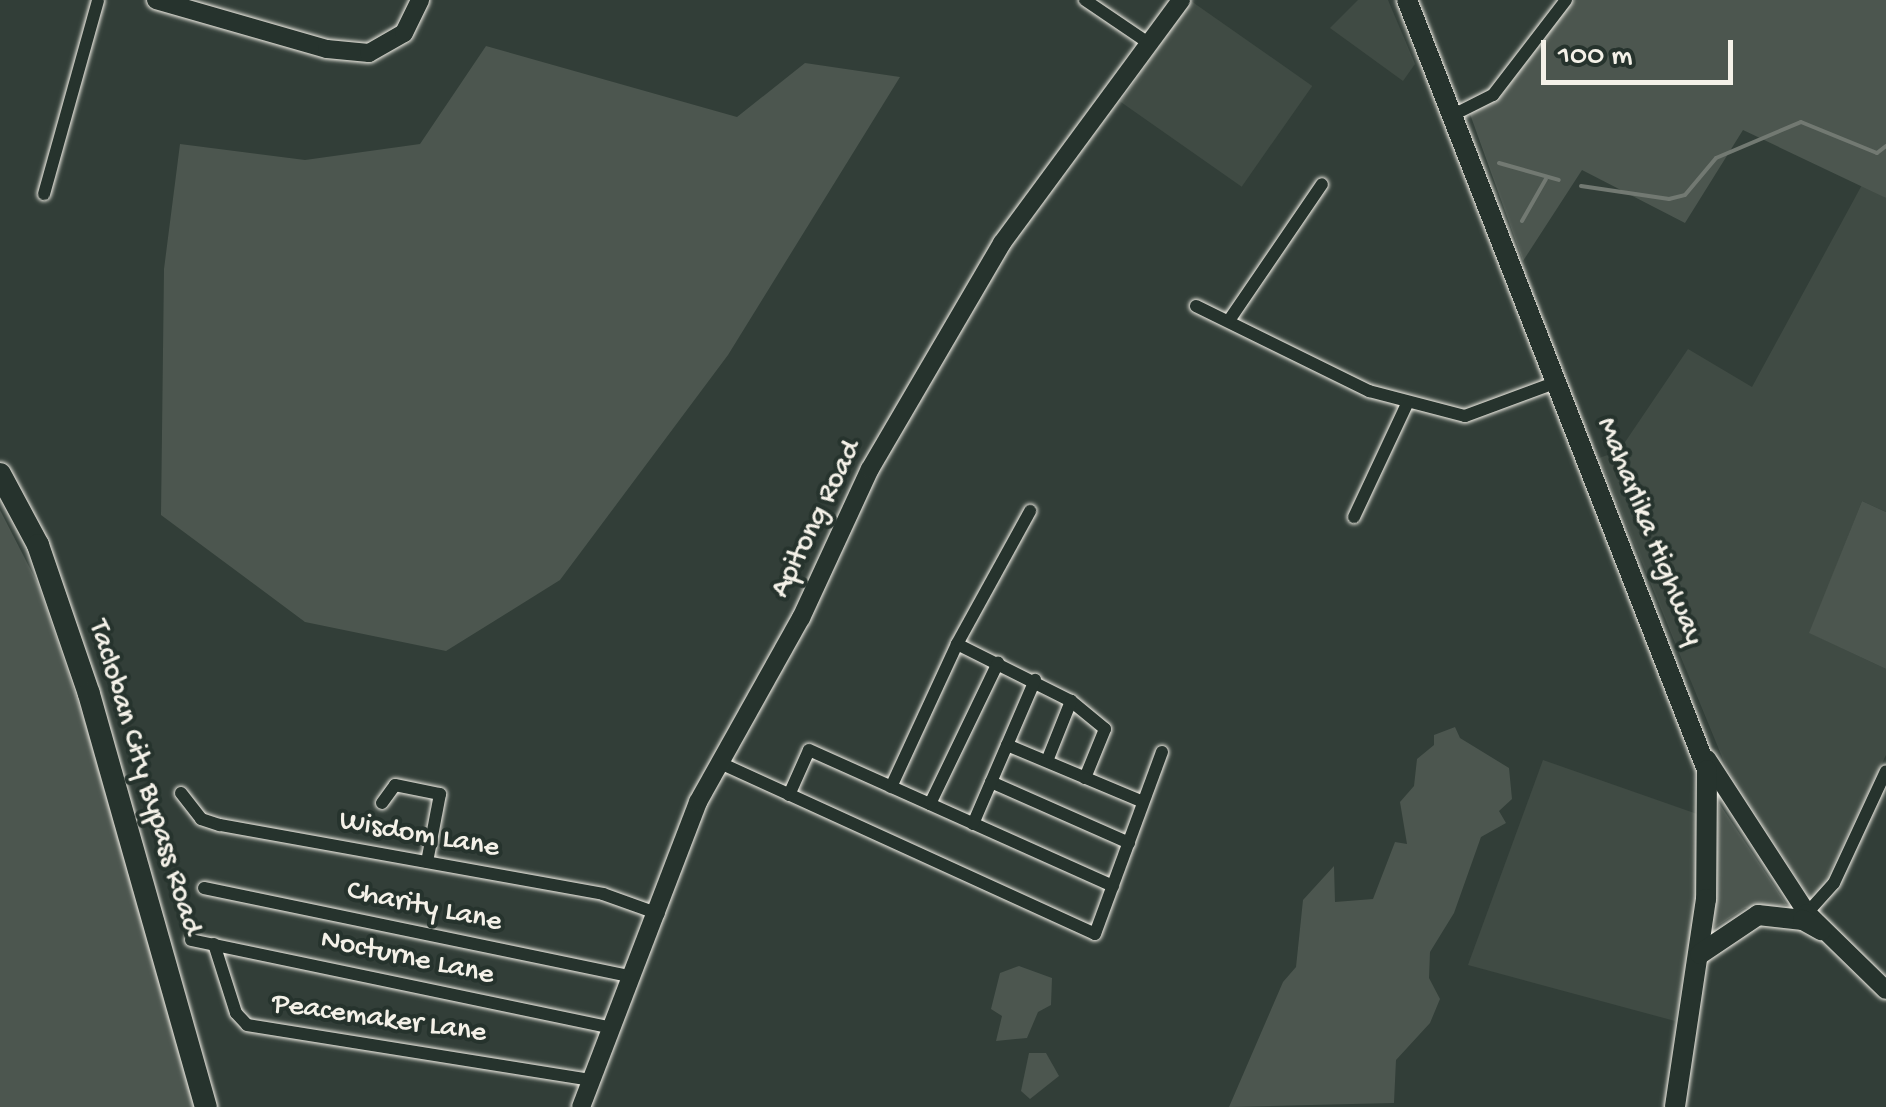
<!DOCTYPE html>
<style>
body{margin:0}
#map{position:relative;width:1886px;height:1107px;overflow:hidden;background:#323e38;font-family:"Gochi Hand",sans-serif}
div>[style]{position:absolute}
.built>*{inset:0;background:#404b44;transform-origin:0 0}
.green>*{inset:0;background:#4c564f}
.stream>*{height:4px;margin:-2px;padding:0 2px;transform-origin:2px;border-radius:2px;background:#727972}
.roads{filter:drop-shadow(0 0 2px #f4f1e8) drop-shadow(0 0 2px #f4f1e8)}
.street>*{height:12px;margin:-6px;padding:0 6px;transform-origin:6px;border-radius:6px;background:#26332d}
.secondary>*{height:18px;margin:-9px;padding:0 9px;transform-origin:9px;border-radius:9px;background:#26332d}
.primary>*{height:20px;margin:-10px;padding:0 10px;transform-origin:10px;border-radius:10px;background:#26332d}
.highway>*{height:22px;margin:-11px;padding:0 11px;transform-origin:11px;border-radius:11px;background:#26332d}
span{translate:-50% -50%;white-space:nowrap;text-align:center;line-height:1.15;-webkit-text-stroke:8px #26332d;paint-order:stroke}
.street-label{font-size:30px;color:#f4f1e8}
.scale{position:absolute;left:1541px;top:40px;width:192px;height:45px;box-sizing:border-box;border:5px solid #f4f1e8;border-top:0;padding-left:12px;font-size:30px;line-height:35px;white-space:nowrap;color:#f4f1e8;-webkit-text-stroke:8px #26332d;paint-order:stroke}
</style>
<div id="map">
<div class="built">
<div style="clip-path:polygon(1358px 0,1388px 0,1415px 64px,1403px 81px,1330px 28px)"></div>
<div style="left:1191px;top:1px;width:148px;height:123px;rotate:35deg"></div>
<div style="clip-path:polygon(1863px 183px,1886px 198px,1886px 512px,1862px 501px,1810px 633px,1886px 669px,1886px 755px,1814px 905px,1727px 769px,1599px 458px,1619px 451px,1688px 349px,1752px 387px)"></div>
<div style="clip-path:polygon(1543px 760px,1700px 815px,1696px 909px,1675px 1021px,1468px 965px)"></div>
</div>
<div class="green">
<div style="clip-path:polygon(1574px 0,1886px 0,1886px 198px,1743px 130px,1685px 223px,1582px 170px,1523px 261px,1470px 114px,1501px 96px)"></div>
<div style="clip-path:polygon(486px 46px,737px 117px,805px 63px,900px 77px,728px 355px,560px 580px,446px 651px,305px 622px,161px 515px,164px 269px,180px 144px,305px 160px,420px 144px)"></div>
<div style="clip-path:polygon(1862px 501px,1886px 512px,1886px 669px,1809px 633px)"></div>
<div style="clip-path:polygon(0 510px,38px 584px,86px 726px,196px 1107px,0 1107px)"></div>
<div style="clip-path:polygon(1455px 727px,1460px 738px,1509px 768px,1512px 799px,1499px 811px,1506px 823px,1481px 837px,1454px 913px,1430px 952px,1429px 978px,1440px 999px,1430px 1023px,1396px 1060px,1394px 1103px,1229px 1107px,1283px 982px,1296px 967px,1303px 900px,1334px 866px,1335px 902px,1373px 899px,1395px 842px,1407px 844px,1400px 802px,1414px 786px,1417px 759px,1434px 745px,1434px 735px)"></div>
<div style="clip-path:polygon(1719px 803px,1787px 905px,1745px 908px,1714px 928px)"></div>
<div style="clip-path:polygon(1019px 966px,1052px 978px,1051px 1005px,1038px 1012px,1027px 1038px,996px 1041px,1002px 1016px,991px 1009px,1000px 973px)"></div>
<div style="clip-path:polygon(1029px 1053px,1046px 1053px,1059px 1076px,1030px 1099px,1021px 1091px)"></div>
</div>
<div class="stream">
<div style="left:1499px;top:163px;width:62px;rotate:15.8deg"></div>
<div style="left:1581px;top:186px;width:89px;rotate:8.4deg"></div>
<div style="left:1669px;top:199px;width:16px;rotate:-14deg"></div>
<div style="left:1685px;top:195px;width:48px;rotate:-50deg"></div>
<div style="left:1716px;top:158px;width:92px;rotate:-23deg"></div>
<div style="left:1801px;top:122px;width:82px;rotate:22.2deg"></div>
<div style="left:1877px;top:153px;width:11px;rotate:-38deg"></div>
<div style="left:1522px;top:221px;width:48px;rotate:-60.3deg"></div>
</div>
<div class="roads">
<div class="street">
<div style="left:1085px;top:0;width:78px;rotate:34.1deg"></div>
<div style="left:1451px;top:116px;width:47px;rotate:-26.6deg"></div>
<div style="left:1493px;top:95px;width:120px;rotate:-52.5deg"></div>
<div style="left:44px;top:194px;width:201px;rotate:-74.4deg"></div>
<div style="left:1196px;top:306px;width:193px;rotate:26.2deg"></div>
<div style="left:1369px;top:391px;width:99px;rotate:14.6deg"></div>
<div style="left:1465px;top:416px;width:98px;rotate:-20.3deg"></div>
<div style="left:1230px;top:319px;width:163px;rotate:-55.7deg"></div>
<div style="left:1354px;top:517px;width:125px;rotate:-64.9deg"></div>
<div style="left:957px;top:644px;width:127px;rotate:26.6deg"></div>
<div style="left:1071px;top:701px;width:44px;rotate:39.5deg"></div>
<div style="left:1105px;top:729px;width:53px;rotate:112.2deg"></div>
<div style="left:1007px;top:745px;width:147px;rotate:22.7deg"></div>
<div style="left:1047px;top:761px;width:65px;rotate:-68.2deg"></div>
<div style="left:718px;top:762px;width:414px;rotate:24.5deg"></div>
<div style="left:1095px;top:934px;width:194px;rotate:-69.8deg"></div>
<div style="left:991px;top:782px;width:151px;rotate:23.8deg"></div>
<div style="left:891px;top:787px;width:157px;rotate:-65.2deg"></div>
<div style="left:957px;top:644px;width:152px;rotate:-61.2deg"></div>
<div style="left:181px;top:793px;width:33px;rotate:52deg"></div>
<div style="left:201px;top:819px;width:20px;rotate:18deg"></div>
<div style="left:220px;top:825px;width:389px;rotate:10.2deg"></div>
<div style="left:603px;top:894px;width:59px;rotate:19.7deg"></div>
<div style="left:789px;top:795px;width:49px;rotate:-66deg"></div>
<div style="left:809px;top:750px;width:333px;rotate:24.1deg"></div>
<div style="left:382px;top:803px;width:22px;rotate:-54deg"></div>
<div style="left:395px;top:785px;width:46px;rotate:11.3deg"></div>
<div style="left:440px;top:794px;width:69px;rotate:100.8deg"></div>
<div style="left:930px;top:804px;width:157px;rotate:-64.3deg"></div>
<div style="left:973px;top:824px;width:157px;rotate:-66.7deg"></div>
<div style="left:204px;top:888px;width:438px;rotate:11.7deg"></div>
<div style="left:1807px;top:913px;width:40px;rotate:-48deg"></div>
<div style="left:1834px;top:883px;width:123px;rotate:-65.1deg"></div>
<div style="left:191px;top:940px;width:430px;rotate:11.8deg"></div>
<div style="left:214px;top:944px;width:72px;rotate:72.3deg"></div>
<div style="left:236px;top:1013px;width:16px;rotate:47deg"></div>
<div style="left:247px;top:1025px;width:349px;rotate:9.1deg"></div>
</div>
<div class="secondary">
<div style="left:156px;top:0;width:178px;rotate:16deg"></div>
<div style="left:327px;top:49px;width:42px;rotate:5.4deg"></div>
<div style="left:369px;top:53px;width:40px;rotate:-29.7deg"></div>
<div style="left:404px;top:33px;width:37px;rotate:-64deg"></div>
<div style="left:1707px;top:759px;width:184px;rotate:57deg"></div>
<div style="left:1807px;top:913px;width:110px;rotate:44.3deg"></div>
<div style="left:581px;top:1107px;width:327px;rotate:-69deg"></div>
<div style="left:698px;top:802px;width:211px;rotate:-60.8deg"></div>
<div style="left:801px;top:618px;width:164px;rotate:-65.2deg"></div>
<div style="left:870px;top:469px;width:262px;rotate:-59.7deg"></div>
<div style="left:1002px;top:243px;width:302px;rotate:-53.6deg"></div>
</div>
<div class="primary">
<div style="left:1407px;top:0;width:826px;rotate:68.71deg"></div>
<div style="left:1707px;top:770px;width:129px;rotate:90.4deg"></div>
<div style="left:1706px;top:899px;width:210px;rotate:98.5deg"></div>
<div style="left:1700px;top:954px;width:70px;rotate:-33.9deg"></div>
<div style="left:1758px;top:915px;width:45px;rotate:6.3deg"></div>
<div style="left:1803px;top:920px;width:21px;rotate:29deg"></div>
</div>
<div class="highway">
<div style="left:0;top:474px;width:81px;rotate:61.8deg"></div>
<div style="left:38px;top:545px;width:157px;rotate:71.1deg"></div>
<div style="left:89px;top:694px;width:429px;rotate:74.2deg"></div>
</div>
</div>
<div class="street-label">
<span style="left:818px;top:520px;rotate:-64deg">Apitong Road</span>
<span style="left:1648px;top:532px;rotate:68deg">Maharlika Highway</span>
<span style="left:143px;top:778px;rotate:73deg">Tacloban City Bypass Road</span>
<span style="left:419px;top:836px;rotate:10deg">Wisdom Lane</span>
<span style="left:424px;top:908px;rotate:12deg">Charity Lane</span>
<span style="left:407px;top:959px;rotate:12deg">Nocturne Lane</span>
<span style="left:379px;top:1020px;rotate:8deg">Peacemaker Lane</span>
</div>
<div class="scale">100 m</div>
</div>
